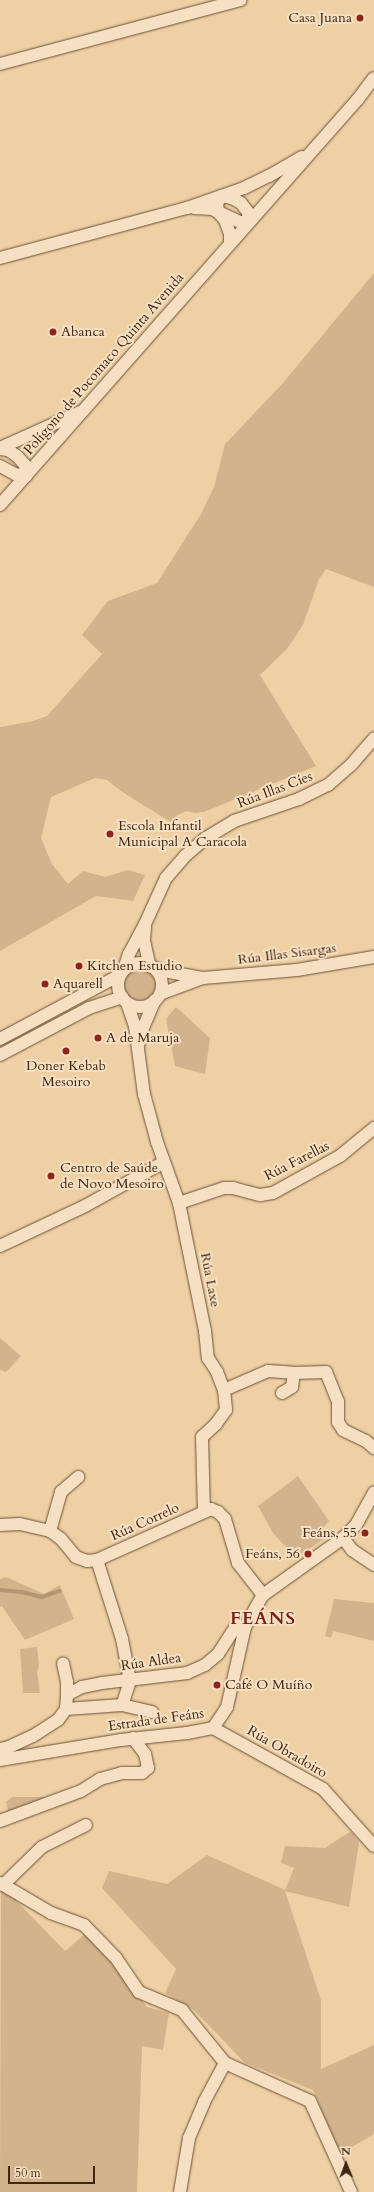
<!DOCTYPE html>
<meta charset="utf-8">
<style>
body{margin:0}
#map{position:relative;width:374px;height:2192px;overflow:hidden;background:#efd0a5;font-family:Cardo,serif}
div>[style]{position:absolute}
.green>*{inset:0;background:#d2b38c}
.round{border-radius:50%}
.stream>*{height:3.5px;margin:-1.75px;padding:0 1.75px;transform-origin:1.75px;border-radius:1.75px;background:#b49672}
.roads{filter:drop-shadow(0 0 1px #6d5034) drop-shadow(0 0 1px #6d5034)}
.minor>*{height:12px;margin:-6px;padding:0 6px;transform-origin:6px;border-radius:6px;background:#f5e0c4}
.minor>.ring{margin:-6px;padding:0;box-sizing:content-box;background:none;border:12px solid #f5e0c4;border-radius:50%}
.dots>*{width:11px;height:11px;translate:-50% -50%;box-sizing:border-box;border:2px solid #f5e0c4;border-radius:50%}
span{translate:-50% -50%;white-space:nowrap;text-align:center;line-height:1.15;-webkit-text-stroke:4px #f5e0c4;paint-order:stroke}
.poi-label{font-size:14px;color:#42250f}
.right{translate:-100% -50%;text-align:right}
.left{translate:0 -50%;text-align:left}
.street-label{font-size:14px;color:#42250f}
.district-label{font-size:18px;color:#7a1f14;font-weight:700;letter-spacing:1px}
.north{position:absolute;left:326px;top:2144px;width:40px;height:40px;-webkit-text-stroke:3px #f5e0c4;paint-order:stroke;rotate:359deg;font-size:11px;font-weight:700;line-height:16px;text-align:center;color:#42250f}
.north::after{content:'';display:block;margin:auto;width:14px;height:18px;background:#42250f;clip-path:polygon(50% 0,100% 100%,50% 72%,0 100%)}
.scale{position:absolute;left:8px;top:2166px;width:87px;height:18px;box-sizing:border-box;border:2px solid #42250f;border-top:0;padding-left:5px;font-size:12px;line-height:14px;white-space:nowrap;color:#42250f;-webkit-text-stroke:3px #f5e0c4;paint-order:stroke}
</style>
<div id="map">
<div class="green">
<div style="clip-path:polygon(374px 273px,374px 587px,326px 569px,319px 579px,303px 625px,287px 649px,260px 675px,316px 766px,204px 812px,195px 813px,186px 811px,176px 816px,172px 823px,121px 791px,107px 780px,95px 778px,51px 797px,41px 838px,52px 864px,68px 884px,83px 871px,105px 877px,128px 870px,145px 875px,133px 901px,96px 896px,0 951px,0 727px,33px 721px,47px 716px,102px 654px,82px 635px,108px 601px,157px 583px,201px 514px,214px 487px,225px 444px,283px 383px)"></div>
<div class="round" style="left:124px;top:968px;width:32px;height:32px"></div>
<div style="clip-path:polygon(176px 1007px,210px 1038px,205px 1074px,175px 1066px,166px 1019px)"></div>
<div style="clip-path:polygon(0 1338px,21px 1356px,6px 1372px,0 1370px)"></div>
<div style="clip-path:polygon(298px 1476px,329px 1521px,321px 1530px,328px 1536px,296px 1558px,273px 1533px,258px 1506px)"></div>
<div style="clip-path:polygon(6px 1577px,44px 1594px,60px 1585px,74px 1619px,25px 1640px,2px 1606px,0 1607px,0 1579px)"></div>
<div style="clip-path:polygon(334px 1599px,374px 1603px,374px 1641px,333px 1631px,331px 1638px,325px 1636px)"></div>
<div style="clip-path:polygon(37px 1647px,39px 1666px,37px 1672px,40px 1693px,23px 1693px,20px 1649px)"></div>
<div style="clip-path:polygon(12px 1797px,45px 1797px,44px 1802px,9px 1815px,6px 1802px)"></div>
<div style="clip-path:polygon(351px 1831px,359px 1842px,349px 1907px,285px 1891px,321px 2000px,321px 2069px,374px 2045px,374px 2134px,340px 2154px,313px 2090px,245px 2063px,194px 2010px,165px 1993px,176px 1969px,102px 1888px,109px 1871px,167px 1884px,207px 1855px,285px 1890px,294px 1868px,281px 1863px,285px 1846px,325px 1848px)"></div>
<div style="clip-path:polygon(1px 1885px,65px 1951px,85px 1934px,112px 1961px,147px 2007px,169px 2013px,163px 2050px,142px 2046px,137px 2192px,0 2192px)"></div>
</div>
<div class="stream">
<div style="left:0;top:1590px;width:22px;rotate:5deg"></div>
<div style="left:22px;top:1592px;width:21px;rotate:14deg"></div>
<div style="left:42px;top:1597px;width:18px;rotate:-19deg"></div>
</div>
<div class="roads">
<div class="minor">
<div style="left:0;top:64px;width:249px;rotate:-14.9deg"></div>
<div style="left:194px;top:208px;width:18px;rotate:3deg"></div>
<div style="left:212px;top:209px;width:31px;rotate:25deg"></div>
<div style="left:240px;top:222px;width:9px"></div>
<div style="left:249px;top:222px;width:10px;rotate:-96deg"></div>
<div style="left:248px;top:212px;width:11px;rotate:-128deg"></div>
<div style="left:241px;top:203px;width:10px;rotate:-151deg"></div>
<div style="left:232px;top:198px;width:10px;rotate:-169deg"></div>
<div style="left:222px;top:196px;width:9px;rotate:126deg"></div>
<div style="left:217px;top:203px;width:9px;rotate:84deg"></div>
<div style="left:218px;top:212px;width:11px;rotate:49deg"></div>
<div style="left:225px;top:220px;width:15px;rotate:70deg"></div>
<div style="left:230px;top:234px;width:10px;rotate:90deg"></div>
<div style="left:0;top:258px;width:194px;rotate:-15deg"></div>
<div style="left:187px;top:208px;width:60px;rotate:-19.3deg"></div>
<div style="left:244px;top:188px;width:28px;rotate:-26deg"></div>
<div style="left:269px;top:176px;width:38px;rotate:-30deg"></div>
<div style="left:0;top:448px;width:88px;rotate:-24.2deg"></div>
<div style="left:0;top:449px;width:8px;rotate:7deg"></div>
<div style="left:8px;top:450px;width:11px;rotate:34deg"></div>
<div style="left:17px;top:456px;width:12px;rotate:48deg"></div>
<div style="left:25px;top:465px;width:11px;rotate:85deg"></div>
<div style="left:26px;top:476px;width:11px;rotate:-170deg"></div>
<div style="left:15px;top:474px;width:17px;rotate:-152deg"></div>
<div style="left:0;top:505px;width:541px;rotate:-48.6deg"></div>
<div style="left:358px;top:99px;width:26px;rotate:-53deg"></div>
<div style="left:145px;top:927px;width:14px;rotate:94deg"></div>
<div style="left:144px;top:941px;width:26px;rotate:77deg"></div>
<div class="ring" style="left:118px;top:963px;width:32px;height:32px"></div>
<div style="left:152px;top:967px;width:18px;rotate:16deg"></div>
<div style="left:169px;top:972px;width:35px;rotate:10deg"></div>
<div style="left:203px;top:978px;width:94px;rotate:-4.9deg"></div>
<div style="left:297px;top:970px;width:78px;rotate:-9.6deg"></div>
<div style="left:124px;top:969px;width:16px;rotate:-72deg"></div>
<div style="left:129px;top:954px;width:34px;rotate:-62deg"></div>
<div style="left:145px;top:924px;width:51px;rotate:-65.5deg"></div>
<div style="left:166px;top:878px;width:29px;rotate:-49deg"></div>
<div style="left:185px;top:856px;width:28px;rotate:-41deg"></div>
<div style="left:206px;top:838px;width:33px;rotate:-31deg"></div>
<div style="left:234px;top:821px;width:69px;rotate:-18.7deg"></div>
<div style="left:299px;top:799px;width:32px;rotate:-26deg"></div>
<div style="left:328px;top:785px;width:30px;rotate:-41deg"></div>
<div style="left:351px;top:765px;width:35px;rotate:-49deg"></div>
<div style="left:160px;top:994px;width:46px;rotate:-20.4deg"></div>
<div style="left:127px;top:1003px;width:24px;rotate:71deg"></div>
<div style="left:135px;top:1026px;width:69px;rotate:82.5deg"></div>
<div style="left:144px;top:1094px;width:50px;rotate:74.8deg"></div>
<div style="left:157px;top:1142px;width:65px;rotate:70.2deg"></div>
<div style="left:179px;top:1203px;width:131px;rotate:78.5deg"></div>
<div style="left:205px;top:1331px;width:27px;rotate:84deg"></div>
<div style="left:208px;top:1358px;width:17px;rotate:57deg"></div>
<div style="left:217px;top:1372px;width:19px;rotate:69deg"></div>
<div style="left:224px;top:1390px;width:20px;rotate:84deg"></div>
<div style="left:226px;top:1410px;width:17px;rotate:126deg"></div>
<div style="left:216px;top:1424px;width:19px;rotate:137deg"></div>
<div style="left:202px;top:1437px;width:75px;rotate:88.5deg"></div>
<div style="left:0;top:1039px;width:136px;rotate:-28.1deg"></div>
<div style="left:139px;top:1043px;width:16px;rotate:-75deg"></div>
<div style="left:143px;top:1028px;width:30px;rotate:-67deg"></div>
<div style="left:0;top:1055px;width:101px;rotate:-27.8deg"></div>
<div style="left:89px;top:1008px;width:35px;rotate:-18deg"></div>
<div style="left:179px;top:1203px;width:47px;rotate:-18.4deg"></div>
<div style="left:224px;top:1188px;width:9px"></div>
<div style="left:233px;top:1188px;width:28px;rotate:15deg"></div>
<div style="left:260px;top:1195px;width:13px;rotate:-9deg"></div>
<div style="left:273px;top:1193px;width:77px;rotate:-28.9deg"></div>
<div style="left:340px;top:1156px;width:44px;rotate:-39.5deg"></div>
<div style="left:0;top:1246px;width:94px;rotate:-25.2deg"></div>
<div style="left:85px;top:1206px;width:90px;rotate:-29.1deg"></div>
<div style="left:224px;top:1390px;width:48px;rotate:-23.4deg"></div>
<div style="left:268px;top:1371px;width:26px;rotate:4deg"></div>
<div style="left:294px;top:1373px;width:32px;rotate:-2deg"></div>
<div style="left:326px;top:1372px;width:31px;rotate:68deg"></div>
<div style="left:338px;top:1401px;width:21px;rotate:90deg"></div>
<div style="left:338px;top:1422px;width:9px;rotate:58deg"></div>
<div style="left:343px;top:1430px;width:25px;rotate:26deg"></div>
<div style="left:366px;top:1441px;width:11px;rotate:41deg"></div>
<div style="left:282px;top:1393px;width:12px;rotate:-31deg"></div>
<div style="left:292px;top:1387px;width:14px;rotate:-82deg"></div>
<div style="left:0;top:1525px;width:20px;rotate:-3deg"></div>
<div style="left:20px;top:1524px;width:31px;rotate:13deg"></div>
<div style="left:50px;top:1531px;width:14px;rotate:36deg"></div>
<div style="left:61px;top:1539px;width:23px;rotate:50deg"></div>
<div style="left:76px;top:1557px;width:12px;rotate:20deg"></div>
<div style="left:87px;top:1561px;width:10px;rotate:-6deg"></div>
<div style="left:97px;top:1560px;width:125px;rotate:-24.1deg"></div>
<div style="left:211px;top:1509px;width:8px;rotate:23deg"></div>
<div style="left:218px;top:1512px;width:10px;rotate:45deg"></div>
<div style="left:225px;top:1519px;width:46px;rotate:73.5deg"></div>
<div style="left:238px;top:1563px;width:41px;rotate:52deg"></div>
<div style="left:50px;top:1531px;width:41px;rotate:-74.2deg"></div>
<div style="left:61px;top:1492px;width:23px;rotate:-41deg"></div>
<div style="left:343px;top:1538px;width:15px;rotate:53deg"></div>
<div style="left:352px;top:1550px;width:27px;rotate:34deg"></div>
<div style="left:97px;top:1560px;width:83px;rotate:72.4deg"></div>
<div style="left:122px;top:1639px;width:43px;rotate:79.2deg"></div>
<div style="left:130px;top:1681px;width:25px;rotate:108deg"></div>
<div style="left:67px;top:1695px;width:17px;rotate:-28deg"></div>
<div style="left:82px;top:1687px;width:20px;rotate:-11deg"></div>
<div style="left:102px;top:1683px;width:86px;rotate:-6.7deg"></div>
<div style="left:187px;top:1673px;width:20px;rotate:-24deg"></div>
<div style="left:205px;top:1665px;width:17px;rotate:-40deg"></div>
<div style="left:218px;top:1654px;width:33px;rotate:-57deg"></div>
<div style="left:236px;top:1626px;width:9px;rotate:6deg"></div>
<div style="left:66px;top:1709px;width:56px;rotate:-4.1deg"></div>
<div style="left:122px;top:1705px;width:31px;rotate:13deg"></div>
<div style="left:213px;top:1728px;width:126px;rotate:29deg"></div>
<div style="left:323px;top:1789px;width:76px;rotate:48.2deg"></div>
<div style="left:0;top:1749px;width:9px;rotate:-13deg"></div>
<div style="left:9px;top:1747px;width:26px;rotate:-25deg"></div>
<div style="left:33px;top:1736px;width:30px;rotate:-33deg"></div>
<div style="left:58px;top:1720px;width:14px;rotate:-54deg"></div>
<div style="left:66px;top:1709px;width:14px;rotate:-86deg"></div>
<div style="left:67px;top:1695px;width:13px;rotate:-90deg"></div>
<div style="left:67px;top:1682px;width:19px;rotate:-102deg"></div>
<div style="left:0;top:1760px;width:123px;rotate:-9.4deg"></div>
<div style="left:121px;top:1740px;width:66px;rotate:-6.1deg"></div>
<div style="left:187px;top:1733px;width:26px;rotate:-11deg"></div>
<div style="left:213px;top:1728px;width:25px;rotate:-56deg"></div>
<div style="left:227px;top:1707px;width:82px;rotate:-77.3deg"></div>
<div style="left:245px;top:1627px;width:37px;rotate:-61deg"></div>
<div style="left:263px;top:1595px;width:98px;rotate:-35.5deg"></div>
<div style="left:343px;top:1538px;width:18px;rotate:-45deg"></div>
<div style="left:356px;top:1525px;width:37px;rotate:-61deg"></div>
<div style="left:0;top:1821px;width:86px;rotate:-20.3deg"></div>
<div style="left:81px;top:1791px;width:22px;rotate:-32deg"></div>
<div style="left:100px;top:1779px;width:23px;rotate:-15deg"></div>
<div style="left:122px;top:1773px;width:20px"></div>
<div style="left:142px;top:1773px;width:8px;rotate:-40deg"></div>
<div style="left:148px;top:1768px;width:14px;rotate:-102deg"></div>
<div style="left:145px;top:1754px;width:20px;rotate:-127deg"></div>
<div style="left:0;top:1883px;width:59px;rotate:30.5deg"></div>
<div style="left:51px;top:1913px;width:35px;rotate:20deg"></div>
<div style="left:84px;top:1925px;width:46px;rotate:45.9deg"></div>
<div style="left:116px;top:1958px;width:41px;rotate:55.9deg"></div>
<div style="left:139px;top:1992px;width:47px;rotate:22.7deg"></div>
<div style="left:182px;top:2010px;width:68px;rotate:50.9deg"></div>
<div style="left:225px;top:2063px;width:93px;rotate:24.1deg"></div>
<div style="left:310px;top:2101px;width:100px;rotate:65.7deg"></div>
<div style="left:3px;top:1885px;width:54px;rotate:-44.3deg"></div>
<div style="left:42px;top:1847px;width:49px;rotate:-26.6deg"></div>
<div style="left:180px;top:2192px;width:55px;rotate:-80.5deg"></div>
<div style="left:189px;top:2138px;width:39px;rotate:-67deg"></div>
<div style="left:204px;top:2102px;width:44px;rotate:-61.7deg"></div>
</div>
</div>
<div class="dots">
<div style="left:360px;top:18px;background:#8f2418"></div>
<div style="left:53px;top:332px;background:#8f2418"></div>
<div style="left:110px;top:834px;background:#8f2418"></div>
<div style="left:79px;top:966px;background:#8f2418"></div>
<div style="left:45px;top:984px;background:#8f2418"></div>
<div style="left:98px;top:1038px;background:#8f2418"></div>
<div style="left:66px;top:1051px;background:#8f2418"></div>
<div style="left:51px;top:1176px;background:#8f2418"></div>
<div style="left:365px;top:1533px;background:#8f2418"></div>
<div style="left:308px;top:1554px;background:#8f2418"></div>
<div style="left:217px;top:1685px;background:#8f2418"></div>
</div>
<div class="poi-label">
<span class="right" style="left:352px;top:18px">Casa Juana</span>
<span class="left" style="left:61px;top:332px">Abanca</span>
<span class="left" style="left:118px;top:834px">Escola Infantil<br>Municipal A Caracola</span>
<span class="left" style="left:87px;top:966px">Kitchen Estudio</span>
<span class="left" style="left:53px;top:984px">Aquarell</span>
<span class="left" style="left:106px;top:1038px">A de Maruja</span>
<span style="left:66px;top:1074px">Doner Kebab<br>Mesoiro</span>
<span class="left" style="left:60px;top:1176px">Centro de Saúde<br>de Novo Mesoiro</span>
<span class="right" style="left:357px;top:1533px">Feáns, 55</span>
<span class="right" style="left:300px;top:1554px">Feáns, 56</span>
<span class="left" style="left:225px;top:1685px">Café O Muíño</span>
</div>
<div class="street-label">
<span style="left:104px;top:364px;rotate:-49deg">Polígono de Pocomaco Quinta Avenida</span>
<span style="left:275px;top:790px;rotate:-21deg">Rúa Illas Cíes</span>
<span style="left:287px;top:954px;rotate:-7deg">Rúa Illas Sisargas</span>
<span style="left:297px;top:1161px;rotate:-27deg">Rúa Farellas</span>
<span style="left:210px;top:1280px;rotate:79deg">Rúa Laxe</span>
<span style="left:145px;top:1522px;rotate:-24deg">Rúa Correlo</span>
<span style="left:151px;top:1662px;rotate:-8deg">Rúa Aldea</span>
<span style="left:156px;top:1720px;rotate:-8deg">Estrada de Feáns</span>
<span style="left:287px;top:1752px;rotate:30deg">Rúa Obradoiro</span>
</div>
<div class="district-label">
<span style="left:263px;top:1619px">FEÁNS</span>
</div>
<div class="north">N</div>
<div class="scale">50 m</div>
</div>
